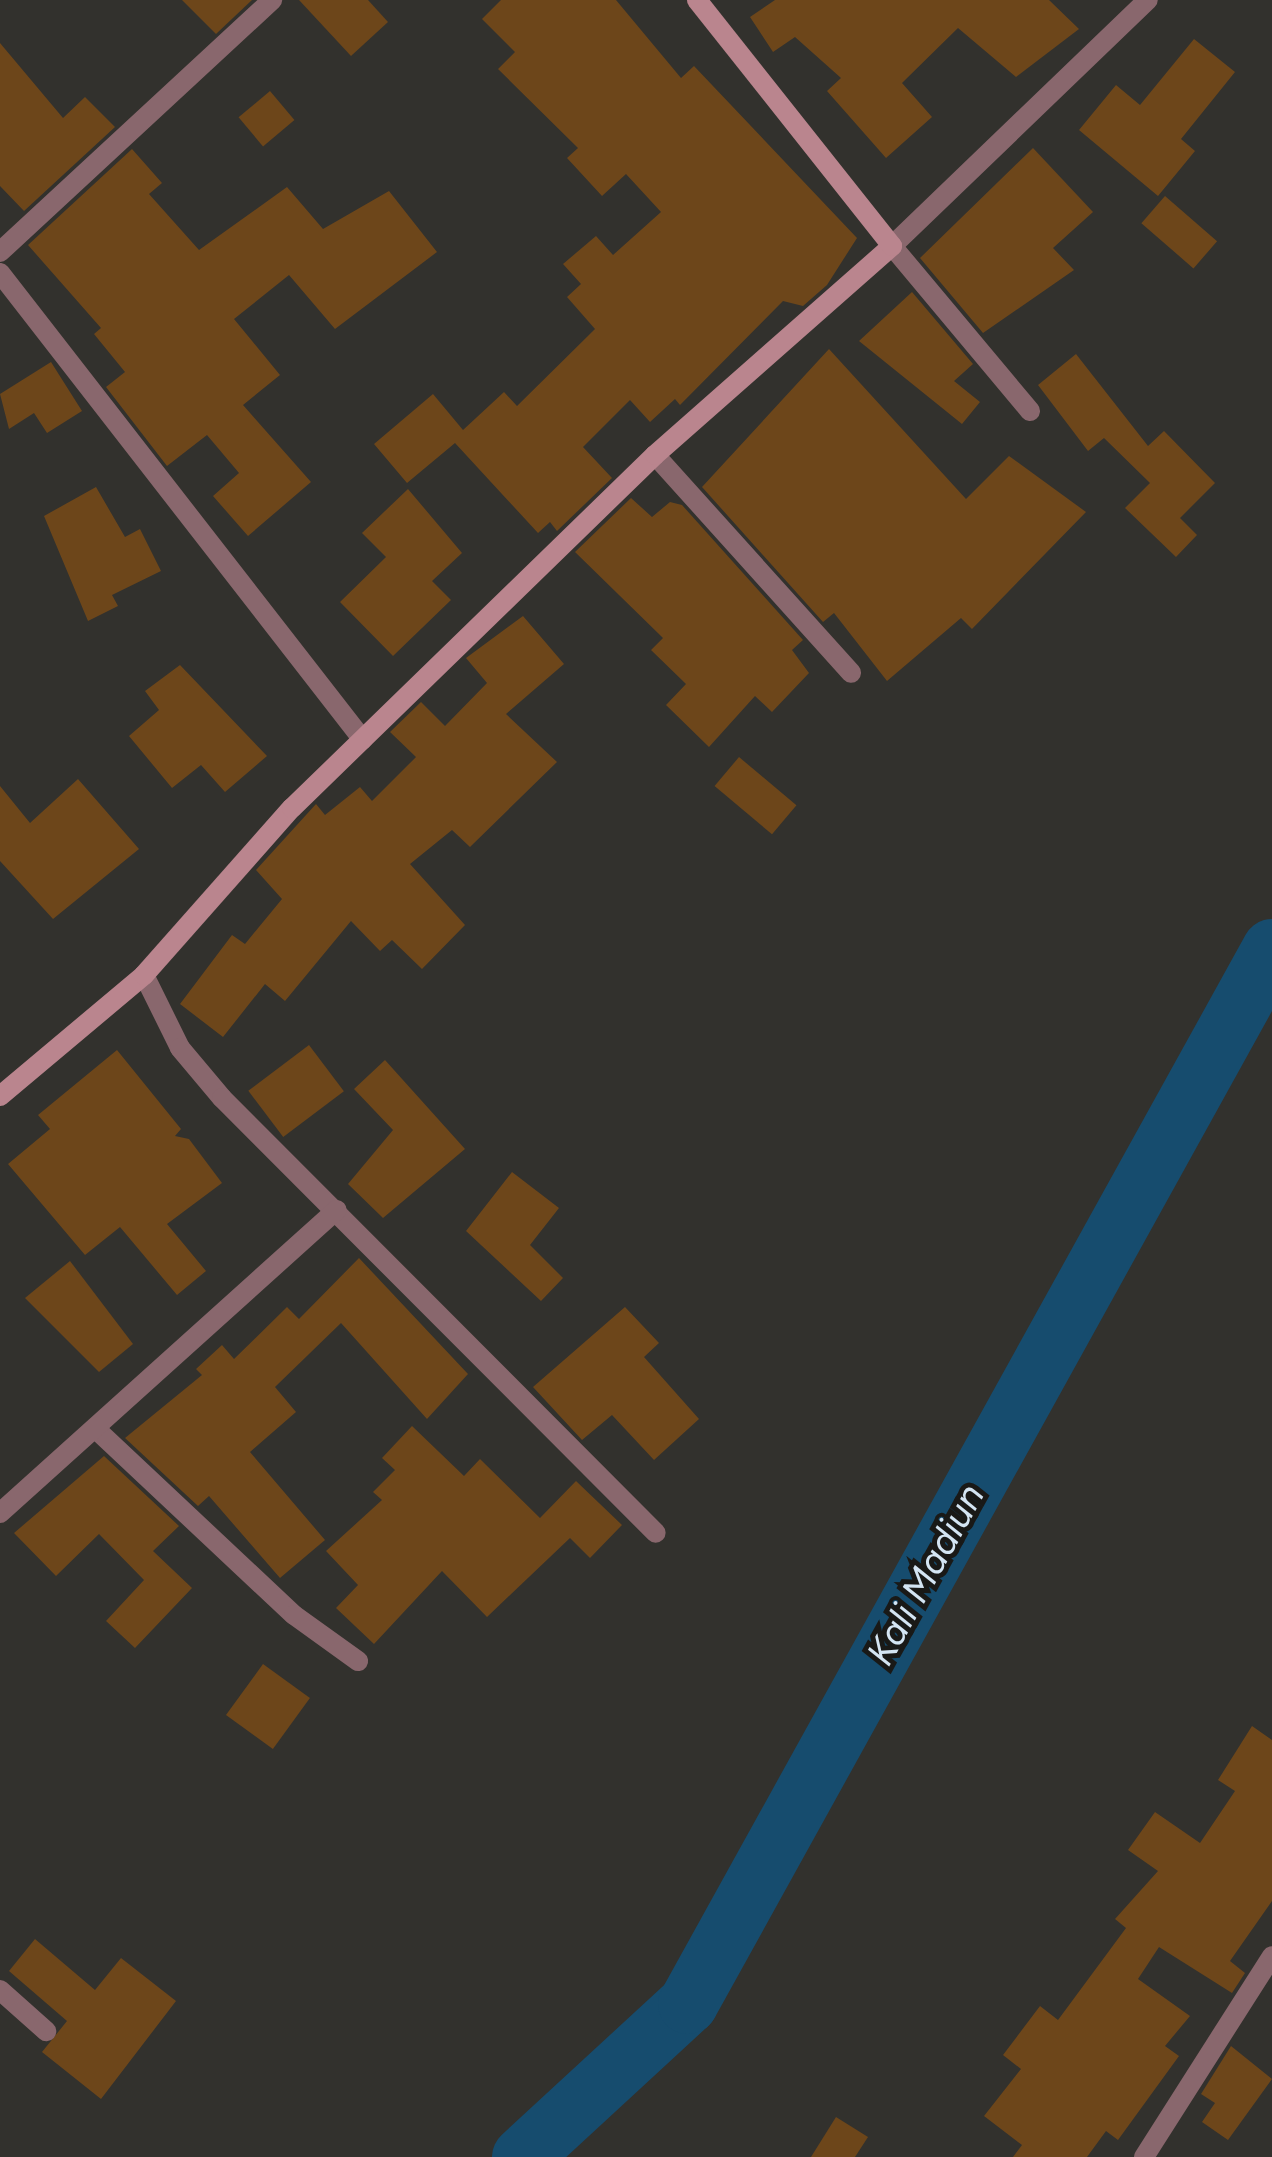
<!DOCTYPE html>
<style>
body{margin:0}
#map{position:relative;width:1272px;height:2157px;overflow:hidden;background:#32312d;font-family:Figtree,sans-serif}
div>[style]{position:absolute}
.river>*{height:60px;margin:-30px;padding:0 30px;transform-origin:30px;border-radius:30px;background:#164c6e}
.building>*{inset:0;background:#6d461a;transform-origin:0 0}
.street>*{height:20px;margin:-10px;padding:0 10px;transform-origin:10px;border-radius:10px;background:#89676d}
.secondary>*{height:20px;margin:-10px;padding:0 10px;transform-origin:10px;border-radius:10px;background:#ba858e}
span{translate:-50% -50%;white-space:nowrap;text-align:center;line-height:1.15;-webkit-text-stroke:10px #191917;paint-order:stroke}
.water-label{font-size:38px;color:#d4e5f3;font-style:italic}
</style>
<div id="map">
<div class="river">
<div style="left:522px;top:2157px;width:226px;rotate:-42.7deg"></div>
<div style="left:688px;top:2004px;width:1206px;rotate:-61.03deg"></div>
</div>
<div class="building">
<div style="clip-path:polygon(182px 0,252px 0,216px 34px)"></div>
<div style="clip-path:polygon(299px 0,368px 0,388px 22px,351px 56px)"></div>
<div style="clip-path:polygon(501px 0,616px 0,681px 78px,694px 66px,857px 238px,827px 285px,803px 306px,783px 301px,680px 405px,675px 399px,650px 422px,630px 400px,583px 447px,612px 478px,557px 531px,550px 522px,538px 533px,455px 443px,407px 483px,374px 444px,433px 394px,463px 430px,504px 392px,517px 406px,595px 329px,567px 297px,581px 284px,563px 264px,596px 236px,613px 255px,661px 212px,626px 174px,602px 196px,567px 158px,578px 148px,498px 69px,515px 52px,482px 19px)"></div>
<div style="clip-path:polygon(775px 0,1049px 0,1079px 29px,1016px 77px,958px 28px,902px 83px,932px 117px,886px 158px,827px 91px,841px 78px,795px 37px,773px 52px,750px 17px)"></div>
<div style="clip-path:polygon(1194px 39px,1235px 72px,1181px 139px,1195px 151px,1158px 196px,1079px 130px,1116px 85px,1140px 105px)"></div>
<div style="clip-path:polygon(0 43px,63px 118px,85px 97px,115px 127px,24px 211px,0 186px)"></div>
<div style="left:270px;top:91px;width:38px;height:41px;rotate:50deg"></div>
<div style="clip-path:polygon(1033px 148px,1093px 212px,1053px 248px,1074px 270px,983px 333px,920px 258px)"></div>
<div style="clip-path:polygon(132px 149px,162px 183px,149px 194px,199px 250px,287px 187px,323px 229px,389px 191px,437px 252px,335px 329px,289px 275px,234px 319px,280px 375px,243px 405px,311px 482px,248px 536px,213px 496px,239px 473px,207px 435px,167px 466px,106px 387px,125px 372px,94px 334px,101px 328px,28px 245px)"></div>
<div style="left:1165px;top:196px;width:69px;height:36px;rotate:41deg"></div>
<div style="clip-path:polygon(912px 292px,973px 364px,954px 381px,980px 402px,962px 424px,859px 341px)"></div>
<div style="clip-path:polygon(829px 349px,966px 499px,1009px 456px,1086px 512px,972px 629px,961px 618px,887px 681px,834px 613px,823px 622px,702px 487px)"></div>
<div style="clip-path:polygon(1076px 354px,1148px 446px,1164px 431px,1215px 483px,1180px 518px,1197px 535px,1176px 557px,1125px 508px,1150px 483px,1104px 438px,1088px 451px,1038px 385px)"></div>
<div style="clip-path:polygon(51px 362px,82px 411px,47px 433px,34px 413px,9px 429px,0 394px)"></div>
<div style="clip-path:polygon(96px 487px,125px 537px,140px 529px,161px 571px,112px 595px,118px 606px,88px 621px,44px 516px)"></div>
<div style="clip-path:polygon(408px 489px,462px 553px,432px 581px,451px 600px,393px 656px,340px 602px,386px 557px,362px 533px)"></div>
<div style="clip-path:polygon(631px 498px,652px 517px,670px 502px,682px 505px,803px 640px,792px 650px,809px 673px,772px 712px,755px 696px,709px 747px,666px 705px,686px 684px,651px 650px,663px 638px,575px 552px)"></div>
<div style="clip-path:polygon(523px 616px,564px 664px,506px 714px,557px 762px,470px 847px,452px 830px,410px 864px,465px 925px,422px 969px,392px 940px,380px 951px,351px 921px,285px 1001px,265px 984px,223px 1037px,180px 1004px,232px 935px,245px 944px,282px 899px,256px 870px,316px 804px,325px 815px,360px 787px,372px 801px,416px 757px,390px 732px,421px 702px,445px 726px,487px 683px,466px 658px)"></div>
<div style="clip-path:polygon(180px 665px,267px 756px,225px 792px,201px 765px,172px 788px,129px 736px,159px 710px,145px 691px)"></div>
<div style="left:739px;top:757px;width:75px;height:38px;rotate:40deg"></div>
<div style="clip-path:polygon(78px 779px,139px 849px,53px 919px,0 861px,0 786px,30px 823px)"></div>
<div style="left:309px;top:1045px;width:58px;height:76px;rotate:53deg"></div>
<div style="clip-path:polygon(117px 1050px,181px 1129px,175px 1136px,189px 1139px,222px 1183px,167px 1224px,206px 1271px,177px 1295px,120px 1227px,85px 1255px,8px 1164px,50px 1129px,38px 1115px)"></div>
<div style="clip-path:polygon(385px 1060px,465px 1149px,383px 1218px,348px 1184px,393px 1130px,354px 1089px)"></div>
<div style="clip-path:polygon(512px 1172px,559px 1208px,530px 1245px,563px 1278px,541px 1301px,466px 1231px)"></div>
<div style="clip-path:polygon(359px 1258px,468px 1374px,427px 1419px,341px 1323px,275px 1387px,296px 1412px,250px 1452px,325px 1540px,280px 1578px,209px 1496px,198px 1506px,125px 1438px,202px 1375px,196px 1369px,222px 1345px,234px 1359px,287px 1307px,299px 1319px)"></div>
<div style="clip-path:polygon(70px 1261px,133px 1344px,99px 1372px,25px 1298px)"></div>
<div style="clip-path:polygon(625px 1307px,659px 1343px,644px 1357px,699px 1419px,654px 1460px,612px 1415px,582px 1440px,533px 1387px)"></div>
<div style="clip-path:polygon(412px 1426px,464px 1476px,480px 1459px,540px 1518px,576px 1481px,622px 1525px,590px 1558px,570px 1538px,487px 1617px,442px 1571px,374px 1644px,336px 1608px,358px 1585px,326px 1551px,382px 1500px,373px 1492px,395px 1470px,382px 1458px)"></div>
<div style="clip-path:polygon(104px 1456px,179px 1526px,153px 1551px,192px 1588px,135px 1648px,106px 1621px,144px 1580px,99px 1534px,56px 1576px,14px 1533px)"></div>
<div style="left:263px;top:1664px;width:58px;height:63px;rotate:36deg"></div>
<div style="clip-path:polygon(1252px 1726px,1272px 1740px,1272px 1901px,1230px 1961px,1245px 1973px,1232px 1993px,1159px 1947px,1138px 1979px,1190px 2016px,1165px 2046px,1179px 2056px,1118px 2140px,1106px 2131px,1087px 2157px,1013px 2157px,1022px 2145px,984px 2116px,1021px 2069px,1003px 2055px,1040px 2006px,1058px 2020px,1126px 1928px,1115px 1919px,1158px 1871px,1128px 1850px,1155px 1812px,1200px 1843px,1235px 1791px,1218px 1780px)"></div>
<div style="clip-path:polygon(35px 1939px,95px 1990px,121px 1958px,176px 2001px,101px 2099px,42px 2052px,67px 2021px,9px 1971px)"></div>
<div style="clip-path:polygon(1231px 2046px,1272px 2079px,1228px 2140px,1202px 2122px,1215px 2103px,1201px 2094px)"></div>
<div style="clip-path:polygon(836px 2117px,868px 2137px,855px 2157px,811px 2157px)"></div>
</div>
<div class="street">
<div style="left:0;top:252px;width:371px;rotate:-42.8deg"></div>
<div style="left:0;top:273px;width:591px;rotate:52.14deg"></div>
<div style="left:1030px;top:411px;width:215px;rotate:-129.9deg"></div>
<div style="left:892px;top:246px;width:355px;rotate:-43.9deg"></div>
<div style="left:655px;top:455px;width:293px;rotate:48deg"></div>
<div style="left:144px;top:975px;width:81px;rotate:63.7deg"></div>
<div style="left:180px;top:1048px;width:65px;rotate:50deg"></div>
<div style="left:222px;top:1098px;width:614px;rotate:45.07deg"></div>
<div style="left:99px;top:1432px;width:267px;rotate:43.2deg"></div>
<div style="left:294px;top:1615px;width:79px;rotate:35.7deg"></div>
<div style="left:0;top:1513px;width:453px;rotate:-42deg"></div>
<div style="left:0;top:1990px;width:62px;rotate:41.7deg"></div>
<div style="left:1144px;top:2157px;width:238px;rotate:-57.5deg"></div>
</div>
<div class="secondary">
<div style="left:0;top:1096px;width:188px;rotate:-40deg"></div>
<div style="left:144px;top:975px;width:223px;rotate:-48.5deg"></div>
<div style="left:292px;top:808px;width:506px;rotate:-44.2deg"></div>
<div style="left:655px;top:455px;width:316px;rotate:-41.4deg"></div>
<div style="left:892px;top:246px;width:314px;rotate:-128.4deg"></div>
</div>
<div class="water-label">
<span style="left:926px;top:1575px;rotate:-61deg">Kali Madiun</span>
</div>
</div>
